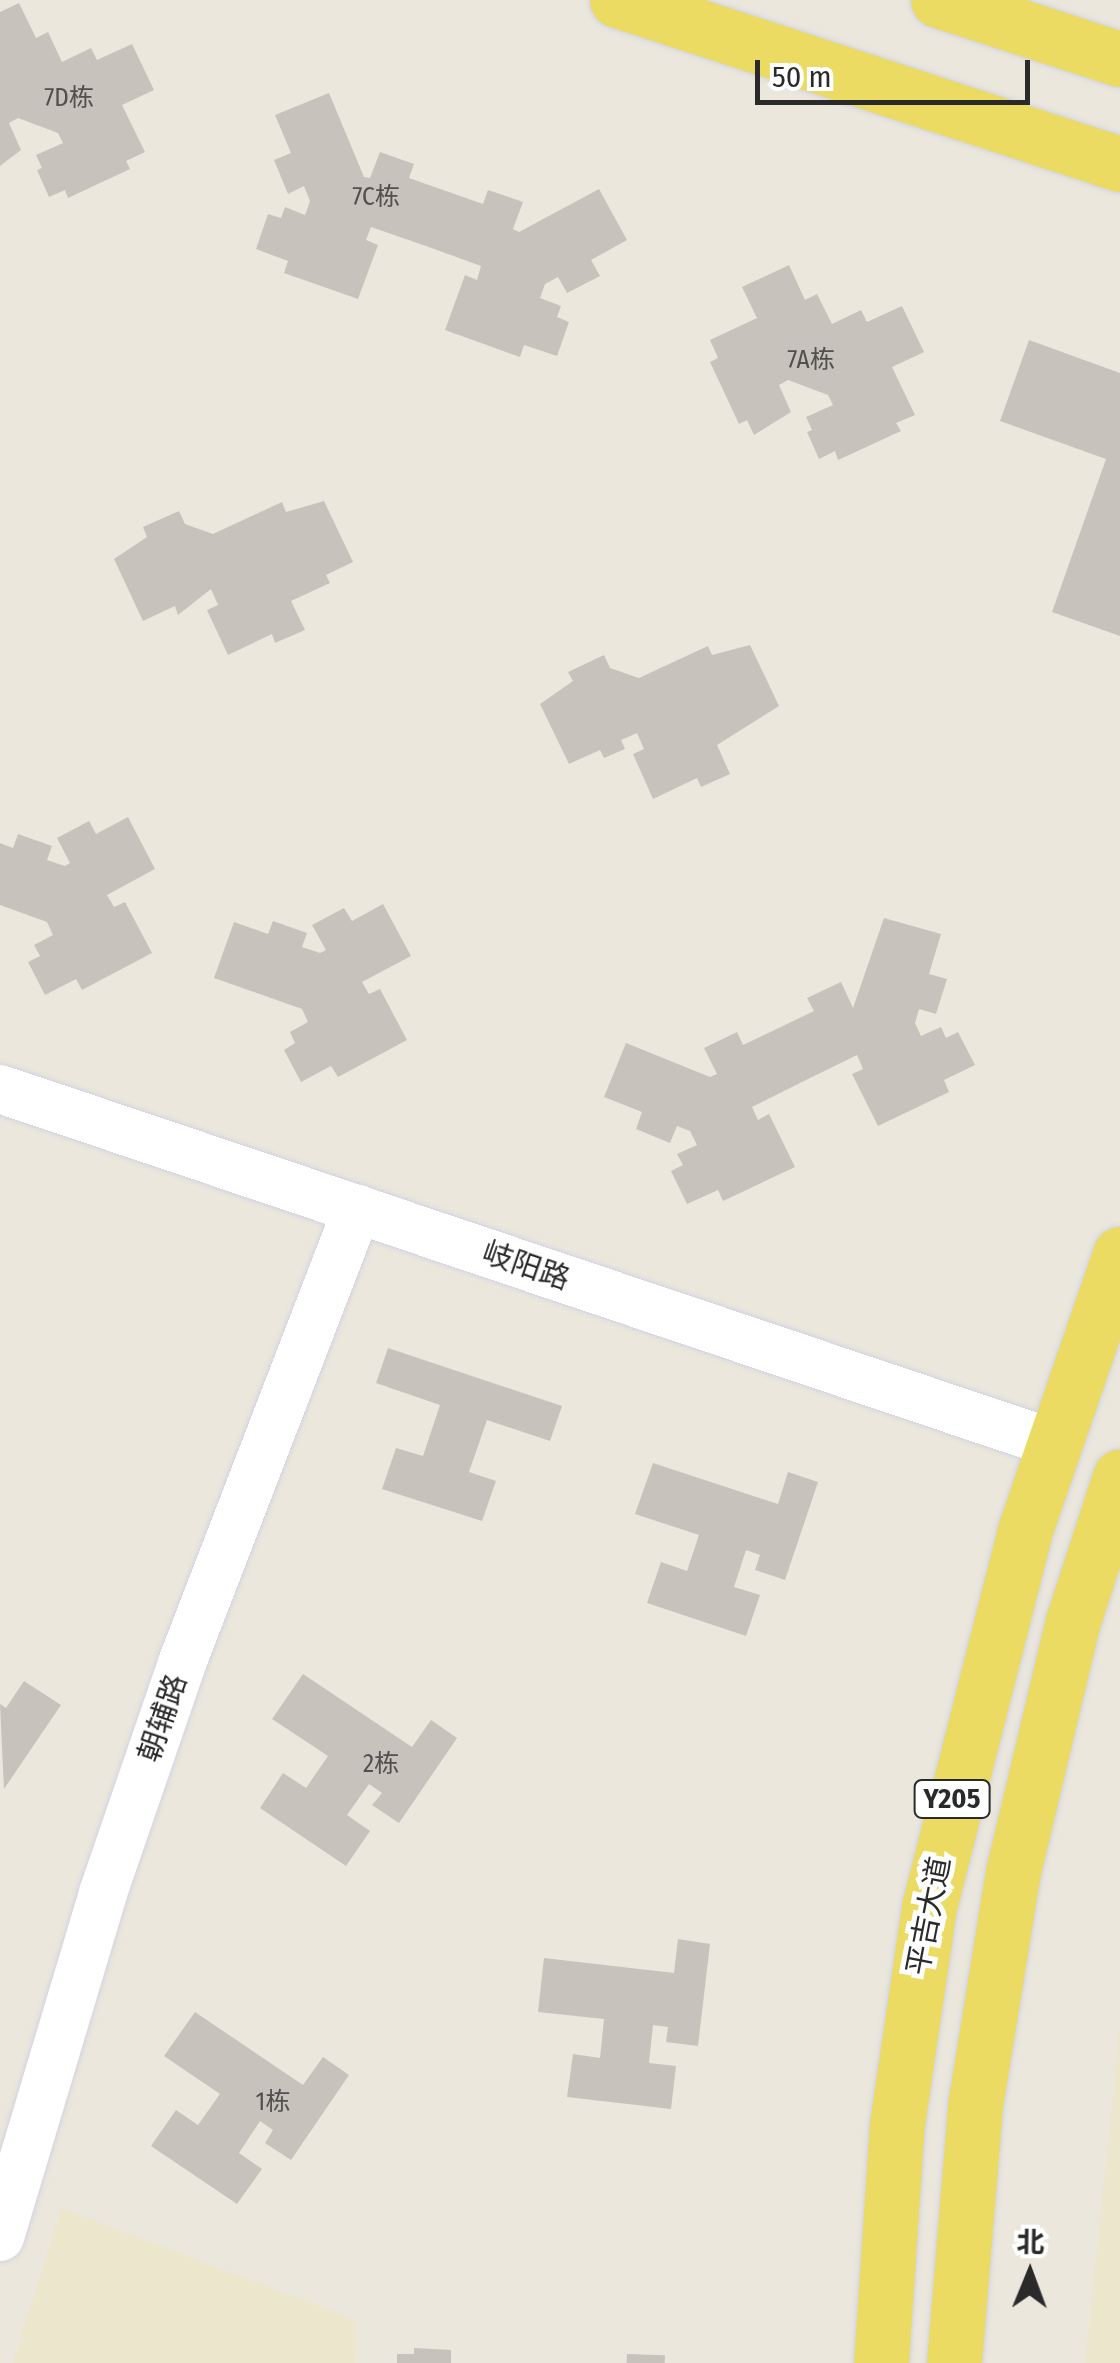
<!DOCTYPE html>
<meta charset="utf-8">
<style>
body{margin:0}
#map{position:relative;width:1120px;height:2363px;overflow:hidden;background:#ebe7dc;font-family:"Fira Sans Condensed","Noto Sans SC",sans-serif}
div>[style]{position:absolute}
.education>*{inset:0;background:#ece6cc}
.building>*{inset:0;background:#c7c3bc;transform-origin:0 0}
.roads{filter:drop-shadow(0 0 2px #d2d3e2) drop-shadow(0 0 2px #d2d3e2)}
.minor>*{height:48px;margin:-24px;padding:0 24px;transform-origin:24px;border-radius:24px;background:#fff}
.major>*{height:55px;margin:-27.5px;padding:0 27.5px;transform-origin:27.5px;border-radius:27.5px;background:#ebdb62}
span{translate:-50% -50%;white-space:nowrap;text-align:center;line-height:1.15;-webkit-text-stroke:10px #fff;paint-order:stroke}
.number-label{font-size:25px;color:#51504e}
.number-label span{-webkit-text-stroke-width:0}
.shield-label span{padding:2px 8px;background:#fff;border:2px solid;border-radius:8px;-webkit-text-stroke-width:0}
.shield-label{font-size:28px;color:#2a2a2a;font-weight:700}
.street-label{font-size:30px;color:#2a2a2a}
.north{position:absolute;left:980px;top:2223px;width:100px;height:100px;-webkit-text-stroke:8px #fff;paint-order:stroke;rotate:1deg;font-size:28px;font-weight:700;line-height:40px;text-align:center;color:#2a2a2a}
.north::after{content:'';display:block;margin:auto;width:35px;height:45px;background:#2a2a2a;clip-path:polygon(50% 0,100% 100%,50% 72%,0 100%)}
.scale{position:absolute;left:755px;top:60px;width:275px;height:45px;box-sizing:border-box;border:5px solid #2a2a2a;border-top:0;padding-left:12px;font-size:30px;line-height:35px;white-space:nowrap;color:#2a2a2a;-webkit-text-stroke:8px #fff;paint-order:stroke}
</style>
<div id="map">
<div class="education">
<div style="clip-path:polygon(1120px 2027px,1120px 2363px,1085px 2363px)"></div>
<div style="clip-path:polygon(61px 2208px,356px 2320px,355px 2363px,13px 2363px)"></div>
</div>
<div class="building">
<div style="clip-path:polygon(19px 3px,36px 38px,48px 32px,62px 62px,91px 48px,97px 60px,132px 44px,154px 90px,122px 105px,145px 152px,126px 161px,130px 169px,68px 198px,65px 190px,49px 197px,37px 170px,42px 168px,36px 155px,63px 143px,58px 133px,18px 118px,9px 123px,21px 150px,0 166px,0 12px)"></div>
<div style="clip-path:polygon(329px 93px,364px 177px,370px 178px,380px 152px,414px 164px,409px 178px,483px 204px,488px 190px,523px 202px,513px 229px,519px 232px,599px 189px,627px 240px,591px 260px,600px 276px,567px 293px,558px 277px,545px 284px,540px 298px,561px 306px,557px 317px,569px 322px,557px 356px,524px 345px,520px 357px,445px 330px,465px 275px,477px 280px,481px 266px,426px 246px,371px 227px,366px 240px,378px 245px,358px 299px,284px 273px,288px 261px,256px 249px,268px 214px,281px 218px,285px 207px,305px 215px,310px 201px,304px 186px,288px 194px,274px 160px,291px 153px,275px 115px)"></div>
<div style="clip-path:polygon(789px 265px,805px 300px,817px 294px,832px 324px,861px 310px,867px 322px,902px 306px,924px 352px,892px 367px,915px 415px,896px 423px,901px 431px,838px 460px,835px 451px,819px 459px,807px 432px,812px 430px,806px 417px,833px 405px,828px 395px,788px 380px,779px 385px,791px 412px,754px 435px,747px 420px,739px 424px,710px 362px,718px 358px,710px 340px,757px 318px,742px 287px)"></div>
<div style="clip-path:polygon(1029px 340px,1120px 373px,1120px 636px,1052px 612px,1106px 459px,1000px 421px)"></div>
<div style="clip-path:polygon(324px 501px,353px 562px,326px 575px,330px 583px,291px 601px,305px 630px,275px 643px,272px 634px,228px 655px,207px 610px,218px 605px,211px 589px,178px 615px,175px 606px,143px 621px,114px 559px,147px 537px,143px 527px,179px 511px,185px 524px,213px 534px,282px 502px,286px 512px)"></div>
<div style="clip-path:polygon(750px 645px,779px 706px,717px 745px,730px 774px,701px 787px,697px 778px,653px 799px,633px 754px,644px 749px,637px 733px,621px 740px,625px 749px,604px 758px,600px 750px,569px 764px,540px 704px,573px 681px,568px 672px,604px 655px,610px 668px,639px 678px,708px 646px,712px 655px)"></div>
<div style="clip-path:polygon(128px 817px,155px 869px,107px 895px,114px 907px,125px 902px,152px 953px,82px 990px,76px 979px,45px 995px,28px 962px,40px 956px,34px 945px,53px 935px,47px 922px,0 905px,0 843px,13px 848px,18px 834px,52px 846px,47px 860px,65px 866px,70px 863px,57px 838px,89px 821px,96px 834px)"></div>
<div style="clip-path:polygon(383px 904px,411px 956px,362px 982px,369px 994px,380px 989px,407px 1040px,338px 1077px,331px 1066px,301px 1082px,284px 1050px,295px 1043px,290px 1032px,308px 1022px,302px 1009px,214px 978px,234px 922px,268px 934px,273px 921px,307px 933px,302px 947px,320px 953px,326px 950px,312px 925px,344px 908px,352px 921px)"></div>
<div style="clip-path:polygon(884px 918px,941px 934px,929px 974px,947px 979px,936px 1014px,919px 1009px,915px 1023px,921px 1036px,941px 1027px,946px 1038px,958px 1032px,975px 1065px,944px 1080px,949px 1092px,878px 1126px,852px 1074px,863px 1069px,857px 1055px,804px 1081px,752px 1107px,758px 1120px,769px 1114px,795px 1167px,723px 1201px,718px 1190px,687px 1204px,671px 1171px,683px 1165px,677px 1154px,697px 1145px,690px 1131px,677px 1126px,670px 1143px,636px 1129px,642px 1112px,604px 1097px,626px 1043px,710px 1077px,717px 1074px,704px 1048px,737px 1032px,743px 1045px,814px 1011px,807px 998px,841px 982px,853px 1008px)"></div>
<div style="clip-path:polygon(388px 1348px,562px 1406px,550px 1441px,487px 1420px,469px 1472px,496px 1481px,482px 1521px,382px 1489px,396px 1448px,423px 1456px,440px 1405px,376px 1383px)"></div>
<div style="clip-path:polygon(653px 1463px,778px 1504px,788px 1472px,818px 1482px,785px 1580px,755px 1570px,760px 1555px,746px 1550px,734px 1587px,760px 1595px,746px 1636px,647px 1603px,661px 1562px,687px 1571px,699px 1535px,635px 1514px)"></div>
<div style="clip-path:polygon(303px 1674px,412px 1747px,431px 1720px,457px 1738px,399px 1823px,372px 1805px,382px 1793px,369px 1784px,347px 1815px,370px 1831px,346px 1866px,260px 1808px,283px 1773px,306px 1788px,328px 1756px,272px 1719px)"></div>
<div style="clip-path:polygon(24px 1681px,61px 1705px,4px 1789px,0 1704px,6px 1708px)"></div>
<div style="clip-path:polygon(678px 1939px,710px 1944px,698px 2046px,666px 2042px,668px 2027px,653px 2025px,649px 2063px,676px 2066px,671px 2109px,567px 2097px,573px 2054px,600px 2058px,604px 2019px,538px 2012px,544px 1958px,674px 1973px)"></div>
<div style="clip-path:polygon(195px 2012px,303px 2085px,323px 2057px,349px 2075px,291px 2160px,265px 2143px,273px 2130px,260px 2121px,239px 2153px,262px 2169px,237px 2204px,151px 2146px,176px 2110px,198px 2125px,220px 2094px,164px 2056px)"></div>
<div style="clip-path:polygon(414px 2348px,451px 2350px,451px 2363px,397px 2363px,397px 2354px,414px 2354px)"></div>
<div style="left:627px;top:2354px;width:38px;height:9px;rotate:2deg"></div>
</div>
<div class="roads">
<div class="minor">
<div style="left:0;top:1089px;width:1110px;rotate:18.6deg"></div>
<div style="left:0;top:2237px;width:359px;rotate:-73.3deg"></div>
<div style="left:103px;top:1893px;width:243px;rotate:-71deg"></div>
<div style="left:182px;top:1663px;width:487px;rotate:-68.9deg"></div>
</div>
<div class="major">
<div style="left:617px;top:0;width:529px;rotate:18.06deg"></div>
<div style="left:938px;top:0;width:191px;rotate:18deg"></div>
<div style="left:881px;top:2363px;width:240px;rotate:-86.2deg"></div>
<div style="left:897px;top:2124px;width:219px;rotate:-81.6deg"></div>
<div style="left:929px;top:1907px;width:386px;rotate:-75.7deg"></div>
<div style="left:1024px;top:1533px;width:295px;rotate:-71deg"></div>
<div style="left:954px;top:2363px;width:258px;rotate:-85.3deg"></div>
<div style="left:975px;top:2106px;width:237px;rotate:-80.8deg"></div>
<div style="left:1013px;top:1872px;width:258px;rotate:-76.6deg"></div>
<div style="left:1073px;top:1621px;width:152px;rotate:-72deg"></div>
</div>
</div>
<div class="number-label">
<span style="left:69px;top:98px">7D栋</span>
<span style="left:376px;top:197px">7C栋</span>
<span style="left:811px;top:360px">7A栋</span>
<span style="left:381px;top:1764px">2栋</span>
<span style="left:273px;top:2102px">1栋</span>
</div>
<div class="shield-label">
<span style="left:952px;top:1799px">Y205</span>
</div>
<div class="street-label">
<span style="left:526px;top:1266px;rotate:19deg">岐阳路</span>
<span style="left:163px;top:1718px;rotate:-71deg">朝辅路</span>
<span style="left:929px;top:1916px;rotate:-79deg">平吉大道</span>
</div>
<div class="north">北</div>
<div class="scale">50 m</div>
</div>
